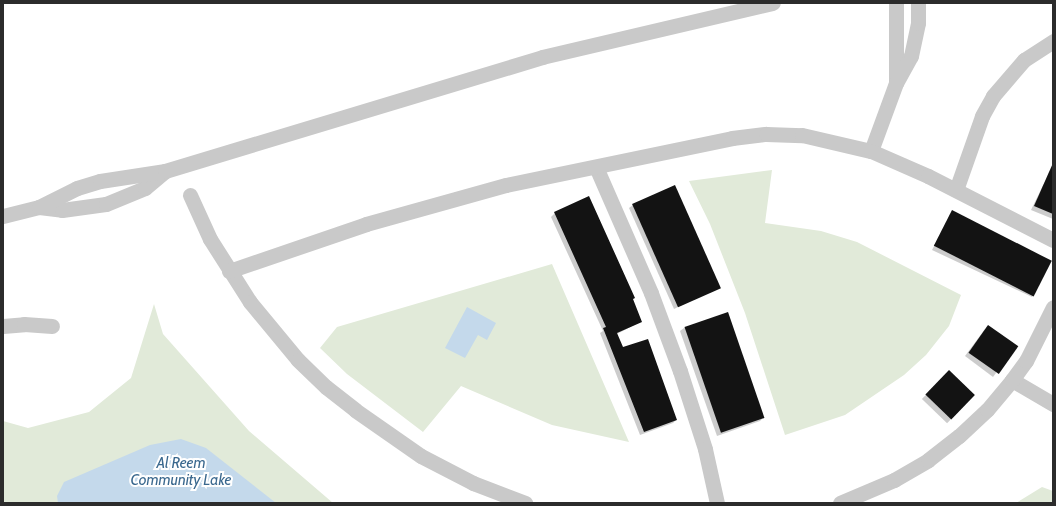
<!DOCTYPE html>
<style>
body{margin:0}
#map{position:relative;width:1056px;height:506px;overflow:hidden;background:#fff;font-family:Cabin,sans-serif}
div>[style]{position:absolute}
.green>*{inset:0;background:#e1ead9}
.water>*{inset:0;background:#c4d9eb}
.shadow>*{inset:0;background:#0003;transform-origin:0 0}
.building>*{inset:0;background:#131313;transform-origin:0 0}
.minor>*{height:15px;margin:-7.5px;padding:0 7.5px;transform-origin:7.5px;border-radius:7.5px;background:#c9c9c9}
span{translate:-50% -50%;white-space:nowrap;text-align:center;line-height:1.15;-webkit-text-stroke:4px #fff;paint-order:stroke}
.water-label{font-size:15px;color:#3a688e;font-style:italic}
.frame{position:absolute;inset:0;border:4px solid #2c2c2c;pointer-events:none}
</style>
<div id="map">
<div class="green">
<div style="clip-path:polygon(772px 170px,765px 223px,821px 231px,857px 242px,961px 295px,949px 326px,926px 355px,904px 375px,845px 415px,785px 435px,745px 313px,710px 224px,689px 181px)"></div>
<div style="clip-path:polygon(552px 264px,629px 442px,552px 425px,461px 386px,423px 432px,347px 374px,320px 348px,337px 327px)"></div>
<div style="clip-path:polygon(154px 304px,163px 334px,249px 431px,333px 503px,3px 503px,3px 421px,28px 428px,89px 412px,131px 378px)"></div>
<div style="clip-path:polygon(1042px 487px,1053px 491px,1053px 503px,1016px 503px)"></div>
</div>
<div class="water">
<div style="clip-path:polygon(467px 307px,496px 323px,487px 340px,478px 335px,465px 358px,445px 348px)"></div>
<div style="clip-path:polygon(181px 439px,206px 448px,276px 503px,58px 503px,57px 496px,64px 482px,150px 445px)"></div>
</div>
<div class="shadow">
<div style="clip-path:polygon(1049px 173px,1053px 175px,1053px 219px,1031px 210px)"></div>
<div style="clip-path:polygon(633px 205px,720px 287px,674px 309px,629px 208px)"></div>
<div style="clip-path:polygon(952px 211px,1035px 293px,1032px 297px,932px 250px)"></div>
<div style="clip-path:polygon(555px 213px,634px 298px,632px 300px,640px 322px,617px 334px,622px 348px,676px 420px,673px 423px,640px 435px,600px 333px,603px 331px,551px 217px)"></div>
<div style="clip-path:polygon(728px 313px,763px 418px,760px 421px,717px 436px,680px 331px,684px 328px)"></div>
<div style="clip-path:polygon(985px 329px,996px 373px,993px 377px,965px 356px)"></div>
<div style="left:949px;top:371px;width:35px;height:39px;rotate:44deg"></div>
</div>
<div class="building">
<div style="clip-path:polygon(1053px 163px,1053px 214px,1034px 206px)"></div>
<div style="left:675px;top:185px;width:113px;height:47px;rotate:66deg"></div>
<div style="clip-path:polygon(589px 196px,635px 298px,633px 299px,642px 322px,617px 333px,623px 347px,648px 339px,677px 420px,644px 432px,603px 328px,606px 327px,554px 212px)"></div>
<div style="left:952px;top:210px;width:112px;height:40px;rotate:27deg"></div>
<div style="left:728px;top:312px;width:112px;height:46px;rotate:71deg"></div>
<div style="left:988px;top:325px;width:37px;height:34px;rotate:35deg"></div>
<div style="left:949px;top:370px;width:36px;height:34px;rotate:44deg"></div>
</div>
<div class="minor">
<div style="left:896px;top:83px;width:80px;rotate:-90deg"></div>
<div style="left:871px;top:151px;width:72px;rotate:-69.8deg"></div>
<div style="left:896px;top:83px;width:31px;rotate:-61deg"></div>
<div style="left:911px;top:56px;width:34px;rotate:-78deg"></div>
<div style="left:918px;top:23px;width:20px;rotate:-90deg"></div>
<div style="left:596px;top:167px;width:137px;rotate:66.4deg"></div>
<div style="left:651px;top:293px;width:83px;rotate:69.6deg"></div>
<div style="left:680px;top:371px;width:82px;rotate:72.2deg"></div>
<div style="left:705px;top:449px;width:55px;rotate:77.5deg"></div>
<div style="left:956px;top:190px;width:78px;rotate:-70.6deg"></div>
<div style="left:982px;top:116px;width:23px;rotate:-61deg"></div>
<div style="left:993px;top:96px;width:48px;rotate:-49.3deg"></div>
<div style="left:1024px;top:60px;width:35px;rotate:-33deg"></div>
<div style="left:190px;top:195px;width:48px;rotate:65.6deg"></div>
<div style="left:210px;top:239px;width:75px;rotate:57.6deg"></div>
<div style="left:250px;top:302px;width:75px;rotate:50.4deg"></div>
<div style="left:298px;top:360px;width:39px;rotate:44deg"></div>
<div style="left:326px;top:387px;width:37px;rotate:38deg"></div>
<div style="left:355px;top:410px;width:80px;rotate:34.9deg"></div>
<div style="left:421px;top:456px;width:59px;rotate:27.4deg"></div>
<div style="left:473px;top:483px;width:56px;rotate:21deg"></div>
<div style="left:39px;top:207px;width:23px;rotate:7deg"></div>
<div style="left:62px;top:210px;width:44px;rotate:-7.8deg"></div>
<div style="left:106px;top:204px;width:42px;rotate:-22.3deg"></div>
<div style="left:145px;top:188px;width:26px;rotate:-40deg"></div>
<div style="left:3px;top:216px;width:37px;rotate:-14deg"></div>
<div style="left:39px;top:207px;width:42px;rotate:-26.6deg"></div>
<div style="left:77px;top:188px;width:24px;rotate:-17deg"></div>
<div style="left:100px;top:181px;width:66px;rotate:-8.7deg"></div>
<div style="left:165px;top:171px;width:394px;rotate:-16.8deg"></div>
<div style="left:542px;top:57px;width:237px;rotate:-13.2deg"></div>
<div style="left:229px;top:271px;width:145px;rotate:-18.9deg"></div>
<div style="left:366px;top:224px;width:145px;rotate:-15.6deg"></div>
<div style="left:506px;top:185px;width:231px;rotate:-11.7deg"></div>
<div style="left:732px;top:138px;width:34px;rotate:-7deg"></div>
<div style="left:766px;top:134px;width:36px;rotate:2deg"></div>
<div style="left:802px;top:135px;width:71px;rotate:13.1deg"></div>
<div style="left:871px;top:151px;width:62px;rotate:23.7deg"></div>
<div style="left:928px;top:176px;width:140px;rotate:27.1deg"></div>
<div style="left:3px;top:326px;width:21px;rotate:-5deg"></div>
<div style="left:24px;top:324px;width:28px;rotate:4deg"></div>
<div style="left:1012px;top:380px;width:48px;rotate:30.3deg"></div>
<div style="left:840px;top:503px;width:59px;rotate:-23.1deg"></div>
<div style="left:894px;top:480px;width:39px;rotate:-30deg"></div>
<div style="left:928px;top:460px;width:39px;rotate:-38deg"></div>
<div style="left:959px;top:436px;width:38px;rotate:-43deg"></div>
<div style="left:987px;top:410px;width:39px;rotate:-50deg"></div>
<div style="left:1012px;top:380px;width:24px;rotate:-54deg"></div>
<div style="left:1026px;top:361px;width:60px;rotate:-63.4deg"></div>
</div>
<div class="water-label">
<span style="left:181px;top:472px">Al Reem<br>Community Lake</span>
</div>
<div class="frame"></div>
</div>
